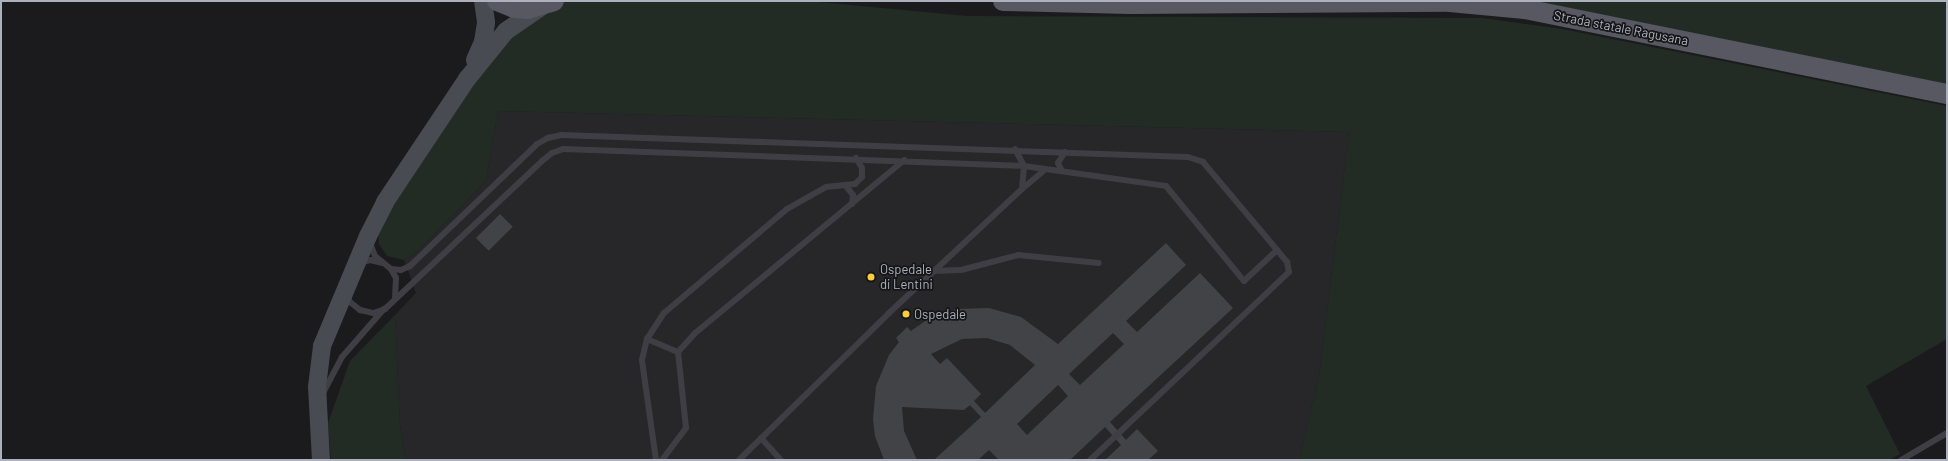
<!DOCTYPE html>
<style>
body{margin:0}
#map{position:relative;width:1948px;height:461px;overflow:hidden;background:#1b1b1d;font-family:Barlow,sans-serif}
div>[style]{position:absolute}
.built>*{inset:0;background:#27272a}
.green>*{inset:0;background:#222c25}
.building>*{inset:0;background:#424347;transform-origin:0 0}
.lane>*{height:6px;margin:-3px;padding:0 3px;transform-origin:3px;border-radius:3px;background:#3e3e44}
.secondary>*{height:18px;margin:-9px;padding:0 9px;transform-origin:9px;border-radius:9px;background:#494b52}
.primary>*{height:20px;margin:-10px;padding:0 10px;transform-origin:10px;border-radius:10px;background:#575861}
.dots>*{width:11px;height:11px;translate:-50% -50%;box-sizing:border-box;border:2px solid #161618;border-radius:50%}
span{translate:-50% -50%;white-space:nowrap;text-align:center;line-height:1.15;-webkit-text-stroke:3.5px #161618;paint-order:stroke}
.street-label{font-size:13px;color:#adb0bd}
.poi-label{font-size:13px;color:#adb0bd}
.left{translate:0 -50%;text-align:left}
.frame{position:absolute;inset:0;border:2px solid #adb0bd;pointer-events:none}
</style>
<div id="map">
<div class="built">
<div style="clip-path:polygon(498px 111px,1349px 132px,1319px 376px,1299px 460px,406px 460px,400px 426px,395px 315px,416px 293px,404px 260px,418px 251px,486px 181px)"></div>
</div>
<div class="green">
<div style="clip-path:polygon(565px 1px,808px 1px,967px 16px,1482px 18px,1562px 29px,1947px 106px,1947px 339px,1866px 386px,1900px 454px,1889px 460px,1299px 460px,1319px 376px,1349px 132px,498px 111px,486px 181px,418px 251px,404px 260px,387px 256px,379px 244px,378px 232px,384px 217px,466px 89px,508px 35px)"></div>
<div style="clip-path:polygon(1533px 1px,1947px 1px,1947px 85px)"></div>
<div style="clip-path:polygon(395px 315px,400px 426px,406px 460px,331px 460px,328px 423px,350px 361px)"></div>
</div>
<div class="building">
<div style="left:500px;top:214px;width:18px;height:34px;rotate:45deg"></div>
<div style="clip-path:polygon(evenodd,1166px 243px,1186px 265px,1126px 321px,1137px 332px,1200px 273px,1233px 308px,1110px 422px,1126px 440px,1137px 429px,1158px 451px,1148px 460px,1105px 460px,1121px 445px,1105px 427px,1070px 460px,999px 460px,989px 450px,978px 460px,934px 460px,981px 417px,970px 405px,964px 410px,902px 407px,904px 431px,917px 460px,884px 460px,875px 436px,873px 419px,876px 386px,889px 355px,899px 342px,896px 338px,907px 327px,911px 331px,925px 321px,956px 309px,989px 308px,1021px 317px,1058px 344px,1166px 243px,1113px 333px,1124px 344px,1080px 385px,1069px 374px,1113px 333px,1166px 243px,987px 338px,1010px 345px,1035px 365px,985px 413px,974px 401px,981px 394px,947px 358px,940px 364px,931px 354px,962px 339px,987px 338px,1166px 243px,1058px 385px,1068px 396px,1027px 435px,1017px 424px,1058px 385px)"></div>
</div>
<div class="lane">
<div style="left:1062px;top:171px;width:9px;rotate:-117deg"></div>
<div style="left:1058px;top:163px;width:13px;rotate:-58deg"></div>
<div style="left:845px;top:185px;width:13px;rotate:51deg"></div>
<div style="left:853px;top:195px;width:9px;rotate:96deg"></div>
<div style="left:1022px;top:189px;width:31px;rotate:-40deg"></div>
<div style="left:370px;top:243px;width:14px;rotate:69deg"></div>
<div style="left:375px;top:256px;width:21px;rotate:39deg"></div>
<div style="left:391px;top:269px;width:10px;rotate:61deg"></div>
<div style="left:396px;top:278px;width:19px;rotate:93deg"></div>
<div style="left:360px;top:263px;width:10px;rotate:-17deg"></div>
<div style="left:370px;top:260px;width:12px;rotate:14deg"></div>
<div style="left:391px;top:269px;width:10px;rotate:6deg"></div>
<div style="left:401px;top:270px;width:10px;rotate:-24deg"></div>
<div style="left:410px;top:266px;width:176px;rotate:-43.8deg"></div>
<div style="left:537px;top:144px;width:13px;rotate:-29deg"></div>
<div style="left:548px;top:138px;width:13px;rotate:-13deg"></div>
<div style="left:561px;top:135px;width:627px;rotate:2.01deg"></div>
<div style="left:1188px;top:157px;width:16px;rotate:18deg"></div>
<div style="left:1203px;top:162px;width:115px;rotate:49.9deg"></div>
<div style="left:1277px;top:250px;width:16px;rotate:50deg"></div>
<div style="left:1287px;top:262px;width:10px;rotate:79deg"></div>
<div style="left:1289px;top:272px;width:274px;rotate:136.6deg"></div>
<div style="left:933px;top:271px;width:28px;rotate:-2deg"></div>
<div style="left:961px;top:270px;width:59px;rotate:-14.7deg"></div>
<div style="left:1018px;top:255px;width:81px;rotate:5.6deg"></div>
<div style="left:347px;top:295px;width:8px;rotate:67deg"></div>
<div style="left:350px;top:302px;width:13px;rotate:39deg"></div>
<div style="left:360px;top:310px;width:13px;rotate:13deg"></div>
<div style="left:373px;top:313px;width:13px;rotate:-18deg"></div>
<div style="left:385px;top:309px;width:216px;rotate:-43.3deg"></div>
<div style="left:542px;top:161px;width:13px;rotate:-39deg"></div>
<div style="left:552px;top:153px;width:12px;rotate:-20deg"></div>
<div style="left:563px;top:149px;width:461px;rotate:2.1deg"></div>
<div style="left:1024px;top:166px;width:143px;rotate:8deg"></div>
<div style="left:1166px;top:186px;width:123px;rotate:50.6deg"></div>
<div style="left:1244px;top:281px;width:45px;rotate:-43.2deg"></div>
<div style="left:647px;top:339px;width:34px;rotate:23deg"></div>
<div style="left:322px;top:395px;width:43px;rotate:-62.2deg"></div>
<div style="left:342px;top:357px;width:64px;rotate:-48.8deg"></div>
<div style="left:761px;top:438px;width:30px;rotate:48deg"></div>
<div style="left:656px;top:460px;width:101px;rotate:-98deg"></div>
<div style="left:642px;top:360px;width:22px;rotate:-77deg"></div>
<div style="left:647px;top:339px;width:31px;rotate:-57deg"></div>
<div style="left:664px;top:313px;width:161px;rotate:-40.2deg"></div>
<div style="left:787px;top:209px;width:45px;rotate:-29.4deg"></div>
<div style="left:826px;top:187px;width:29px;rotate:-6deg"></div>
<div style="left:855px;top:184px;width:10px;rotate:-45deg"></div>
<div style="left:862px;top:177px;width:9px;rotate:-90deg"></div>
<div style="left:862px;top:168px;width:12px;rotate:-121deg"></div>
<div style="left:662px;top:460px;width:40px;rotate:-53deg"></div>
<div style="left:686px;top:428px;width:76px;rotate:-96deg"></div>
<div style="left:678px;top:352px;width:24px;rotate:-48deg"></div>
<div style="left:694px;top:334px;width:273px;rotate:-39.6deg"></div>
<div style="left:739px;top:460px;width:210px;rotate:-44.4deg"></div>
<div style="left:889px;top:313px;width:182px;rotate:-43deg"></div>
<div style="left:1022px;top:189px;width:23px;rotate:-85deg"></div>
<div style="left:1024px;top:166px;width:19px;rotate:-118deg"></div>
<div style="left:1901px;top:460px;width:53px;rotate:-30.4deg"></div>
</div>
<div class="secondary">
<div style="left:475px;top:60px;width:20px;rotate:-66deg"></div>
<div style="left:483px;top:42px;width:20px;rotate:-81deg"></div>
<div style="left:486px;top:22px;width:21px;rotate:-98deg"></div>
<div style="left:321px;top:460px;width:73px;rotate:-93.1deg"></div>
<div style="left:317px;top:387px;width:41px;rotate:-83deg"></div>
<div style="left:322px;top:346px;width:119px;rotate:-67.3deg"></div>
<div style="left:368px;top:236px;width:38px;rotate:-63deg"></div>
<div style="left:385px;top:202px;width:148px;rotate:-56.3deg"></div>
<div style="left:467px;top:79px;width:62px;rotate:-50.9deg"></div>
<div style="left:506px;top:31px;width:42px;rotate:-34.4deg"></div>
</div>
<div class="primary">
<div style="left:497px;top:1px;width:18px;rotate:22deg"></div>
<div style="left:514px;top:8px;width:14px;rotate:4deg"></div>
<div style="left:528px;top:9px;width:27px;rotate:-17deg"></div>
<div style="left:1003px;top:1px;width:127px;rotate:1.4deg"></div>
<div style="left:1130px;top:4px;width:320px;rotate:-0.4deg"></div>
<div style="left:1450px;top:2px;width:75px;rotate:5.3deg"></div>
<div style="left:1525px;top:9px;width:430px;rotate:11.4deg"></div>
</div>
<div class="dots">
<div style="left:871px;top:277px;background:#f7cf38"></div>
<div style="left:906px;top:314px;background:#f7cf38"></div>
</div>
<div class="street-label">
<span style="left:1621px;top:28px;rotate:11deg">Strada statale Ragusana</span>
</div>
<div class="poi-label">
<span class="left" style="left:880px;top:277px">Ospedale<br>di Lentini</span>
<span class="left" style="left:914px;top:314px">Ospedale</span>
</div>
<div class="frame"></div>
</div>
